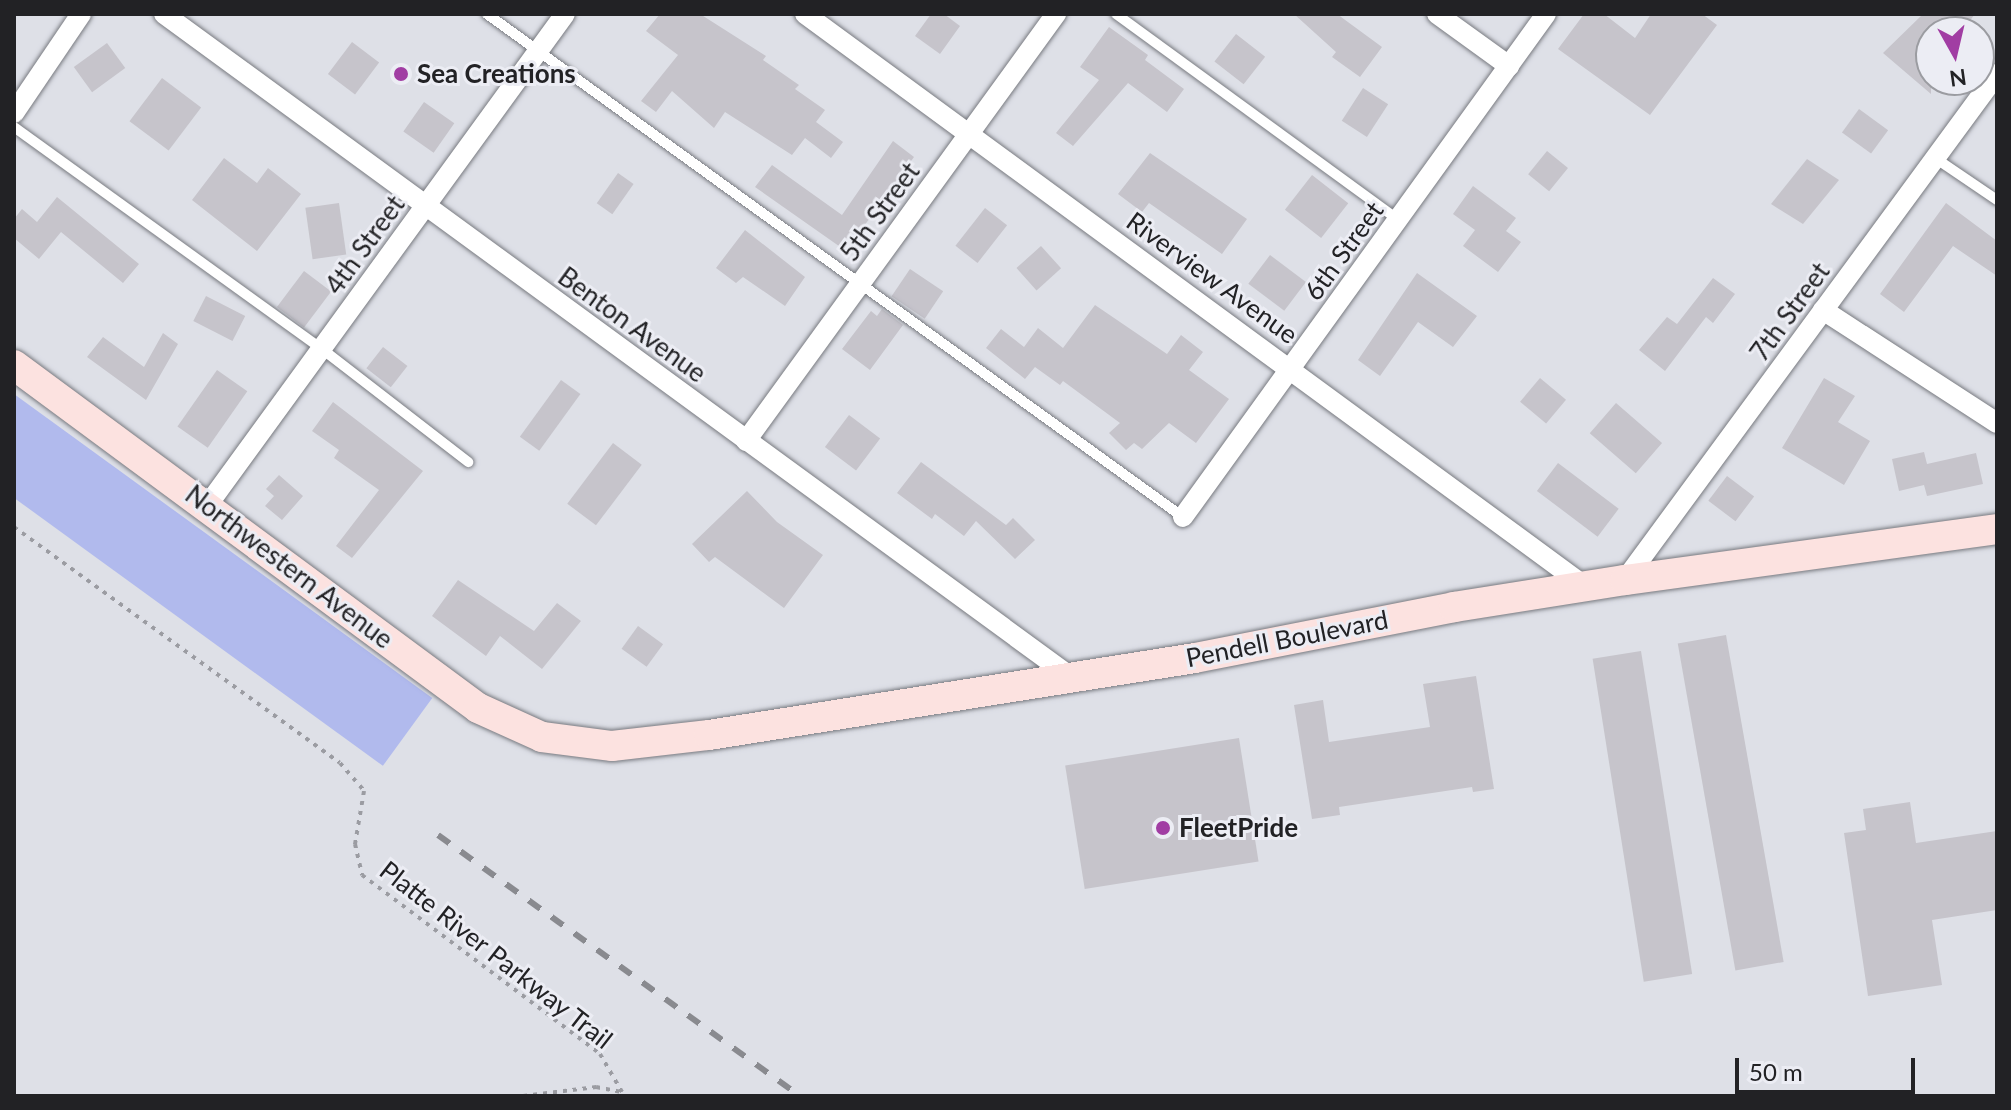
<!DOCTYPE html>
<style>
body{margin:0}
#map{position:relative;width:2011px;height:1110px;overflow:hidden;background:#dee0e7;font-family:Lato,sans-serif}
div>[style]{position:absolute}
.green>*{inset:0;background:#b1baed;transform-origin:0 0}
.building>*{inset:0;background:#c6c4cb;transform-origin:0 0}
.path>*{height:4px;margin-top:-2px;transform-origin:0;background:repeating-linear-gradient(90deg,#9b9ca2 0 4px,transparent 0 10px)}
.roads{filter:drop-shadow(0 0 2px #787a80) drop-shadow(0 0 2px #787a80)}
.lane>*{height:10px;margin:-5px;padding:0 5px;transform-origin:5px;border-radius:5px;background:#fff}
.street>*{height:20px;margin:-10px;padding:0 10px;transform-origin:10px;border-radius:10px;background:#fff}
.secondary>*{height:30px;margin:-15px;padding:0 15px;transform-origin:15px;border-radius:15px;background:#fce2e0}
.rail>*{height:6px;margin-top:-3px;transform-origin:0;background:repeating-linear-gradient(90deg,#898a8f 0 14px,transparent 0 28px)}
.dots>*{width:22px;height:22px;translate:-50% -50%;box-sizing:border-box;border:4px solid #ecedf4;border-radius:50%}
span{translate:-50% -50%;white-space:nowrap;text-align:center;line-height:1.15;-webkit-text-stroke:6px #ecedf4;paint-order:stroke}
.poi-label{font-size:26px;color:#222225;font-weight:700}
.left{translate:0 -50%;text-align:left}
.street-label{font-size:26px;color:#222225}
.frame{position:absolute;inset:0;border:16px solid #222225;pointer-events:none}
.north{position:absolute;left:1915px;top:16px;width:80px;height:80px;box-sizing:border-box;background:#ecedf4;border:2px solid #9b9ca1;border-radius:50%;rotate:172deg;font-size:22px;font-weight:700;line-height:32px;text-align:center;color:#222225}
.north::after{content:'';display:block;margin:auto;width:28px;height:36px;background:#a13da3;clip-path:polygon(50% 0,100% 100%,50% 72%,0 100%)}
.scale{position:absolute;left:1735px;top:1058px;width:180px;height:36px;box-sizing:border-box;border:4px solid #222225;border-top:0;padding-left:10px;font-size:24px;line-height:28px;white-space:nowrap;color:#222225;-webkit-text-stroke:6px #ecedf4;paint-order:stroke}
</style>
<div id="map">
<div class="green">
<div style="left:14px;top:394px;width:517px;height:84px;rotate:36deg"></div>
</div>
<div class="building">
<div style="clip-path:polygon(660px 14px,700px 14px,766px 56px,763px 60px,799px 85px,795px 89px,825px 110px,816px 122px,843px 142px,831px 158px,805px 138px,792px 155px,725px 112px,714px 128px,672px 91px,656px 112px,641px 101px,678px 55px,646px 31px)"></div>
<div style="clip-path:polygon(931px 14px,944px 14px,960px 26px,940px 54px,915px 36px)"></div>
<div style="clip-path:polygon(1294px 14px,1337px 14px,1382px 47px,1360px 77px,1332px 57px,1336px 52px)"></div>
<div style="clip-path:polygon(1584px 14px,1604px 14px,1635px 38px,1651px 14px,1702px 14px,1717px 25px,1650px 115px,1558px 49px)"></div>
<div style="clip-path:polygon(1923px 14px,1975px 14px,1961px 32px,1931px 32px,1931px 94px,1883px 53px)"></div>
<div style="clip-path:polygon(1109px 27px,1148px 55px,1145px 60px,1184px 89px,1167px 112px,1128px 83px,1073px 146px,1056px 133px,1099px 80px,1080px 67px)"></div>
<div style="left:1236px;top:34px;width:37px;height:35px;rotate:38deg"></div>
<div style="left:352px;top:42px;width:34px;height:40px;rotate:37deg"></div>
<div style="left:107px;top:43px;width:31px;height:41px;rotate:54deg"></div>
<div style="left:162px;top:78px;width:49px;height:54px;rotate:37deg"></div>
<div style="left:1363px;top:88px;width:30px;height:39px;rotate:33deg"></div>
<div style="left:424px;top:102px;width:37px;height:36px;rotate:35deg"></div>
<div style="left:1859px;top:109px;width:36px;height:29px;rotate:36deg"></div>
<div style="clip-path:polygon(893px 141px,914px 157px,846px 251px,755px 187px,772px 165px,842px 215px)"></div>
<div style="left:1547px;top:151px;width:27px;height:30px;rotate:39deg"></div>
<div style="clip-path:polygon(1150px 153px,1247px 219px,1222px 254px,1149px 203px,1142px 212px,1118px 194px)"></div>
<div style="clip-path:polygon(224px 158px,257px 183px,268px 168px,301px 194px,257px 251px,192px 200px)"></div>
<div style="clip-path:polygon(1807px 159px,1839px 180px,1803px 224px,1771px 204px)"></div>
<div style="left:618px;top:173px;width:19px;height:37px;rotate:35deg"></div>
<div style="left:1312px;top:175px;width:46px;height:44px;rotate:38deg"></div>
<div style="clip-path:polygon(1473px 186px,1516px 218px,1506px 231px,1521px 242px,1498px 272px,1463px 246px,1475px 230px,1453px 214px)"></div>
<div style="clip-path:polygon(57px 197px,139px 264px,123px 283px,61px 232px,39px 259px,14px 238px,14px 219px,22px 209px,37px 222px)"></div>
<div style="left:339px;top:203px;width:52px;height:34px;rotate:82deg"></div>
<div style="clip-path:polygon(1946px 203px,1997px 241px,1997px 276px,1953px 246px,1904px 312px,1880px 294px)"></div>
<div style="left:985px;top:208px;width:28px;height:48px;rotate:38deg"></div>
<div style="clip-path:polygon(745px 230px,805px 277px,785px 306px,743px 277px,736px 283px,716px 268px)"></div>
<div style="left:1041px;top:246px;width:30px;height:33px;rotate:48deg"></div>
<div style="left:1270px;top:255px;width:45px;height:36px;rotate:37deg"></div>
<div style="left:910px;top:269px;width:40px;height:33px;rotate:34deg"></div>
<div style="left:304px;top:271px;width:34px;height:45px;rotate:37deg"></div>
<div style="clip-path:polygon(1417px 273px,1477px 316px,1453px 347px,1418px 322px,1380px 376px,1358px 360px)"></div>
<div style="clip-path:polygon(1713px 278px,1735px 294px,1713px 323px,1706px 317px,1665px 371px,1639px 350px,1667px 317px,1677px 324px)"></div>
<div style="left:206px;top:296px;width:44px;height:28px;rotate:27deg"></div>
<div style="clip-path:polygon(1095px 305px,1167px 354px,1181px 335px,1203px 352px,1189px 370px,1229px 399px,1196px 443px,1169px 423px,1142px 449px,1134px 443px,1126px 450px,1109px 433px,1120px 423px,1063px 381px,1060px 385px,1035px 367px,1025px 379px,986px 348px,1001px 329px,1024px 347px,1038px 328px,1063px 348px)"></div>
<div style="clip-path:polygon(882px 309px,903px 325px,870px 370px,842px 349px,871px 311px,877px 316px)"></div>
<div style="clip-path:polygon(163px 333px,178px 344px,146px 400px,87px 357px,103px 337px,144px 367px)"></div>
<div style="left:383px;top:347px;width:31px;height:27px;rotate:38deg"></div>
<div style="left:217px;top:370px;width:37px;height:69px;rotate:35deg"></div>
<div style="left:1540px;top:378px;width:34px;height:31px;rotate:40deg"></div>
<div style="clip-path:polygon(1824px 378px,1855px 396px,1838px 422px,1870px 441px,1844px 485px,1782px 448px)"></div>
<div style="left:561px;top:380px;width:24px;height:70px;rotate:36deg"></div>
<div style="clip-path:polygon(333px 402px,423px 471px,352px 558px,336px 546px,379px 490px,334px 458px,339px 450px,312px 431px)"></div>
<div style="left:1616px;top:403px;width:61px;height:40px;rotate:41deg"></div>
<div style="left:849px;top:415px;width:39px;height:40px;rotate:37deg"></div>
<div style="left:613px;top:443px;width:36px;height:76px;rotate:37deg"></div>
<div style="clip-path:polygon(1924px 452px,1927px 464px,1976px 453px,1983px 484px,1927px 496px,1924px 485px,1899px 491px,1892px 459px)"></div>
<div style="clip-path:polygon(921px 462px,1006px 525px,1013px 518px,1035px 540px,1015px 559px,976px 521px,964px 536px,935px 514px,932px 519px,897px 493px)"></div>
<div style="left:1558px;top:463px;width:76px;height:35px;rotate:37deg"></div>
<div style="clip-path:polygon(279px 475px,303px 496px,282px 520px,265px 506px,274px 496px,266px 489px)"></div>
<div style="left:1727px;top:476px;width:34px;height:31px;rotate:37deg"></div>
<div style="clip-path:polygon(747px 491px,777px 522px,823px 555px,784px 608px,715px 557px,709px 562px,692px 544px)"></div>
<div style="clip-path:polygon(458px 580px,534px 631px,557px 603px,581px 621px,542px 669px,500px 636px,486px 656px,432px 616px)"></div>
<div style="left:638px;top:626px;width:31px;height:28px;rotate:36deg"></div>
<div style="left:1726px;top:635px;width:332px;height:49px;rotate:80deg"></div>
<div style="left:1641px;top:651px;width:327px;height:49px;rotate:81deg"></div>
<div style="clip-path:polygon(1476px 676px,1494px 789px,1473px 792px,1472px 787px,1339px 807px,1340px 815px,1312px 819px,1294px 705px,1323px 700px,1329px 742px,1430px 727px,1423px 684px)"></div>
<div style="left:1239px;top:738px;width:125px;height:176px;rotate:81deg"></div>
<div style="clip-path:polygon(1910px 802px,1916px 843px,1997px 831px,1997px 910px,1932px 920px,1942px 985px,1868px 996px,1844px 833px,1866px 830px,1863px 809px)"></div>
</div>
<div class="path">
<div style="left:14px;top:527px;width:402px;rotate:35.9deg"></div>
<div style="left:340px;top:763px;width:37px;rotate:49deg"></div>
<div style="left:364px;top:791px;width:54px;rotate:99.6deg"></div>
<div style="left:355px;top:844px;width:32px;rotate:77deg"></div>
<div style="left:362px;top:875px;width:298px;rotate:36.9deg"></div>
<div style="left:600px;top:1054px;width:44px;rotate:59.9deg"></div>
<div style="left:523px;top:1096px;width:74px;rotate:-7deg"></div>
<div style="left:596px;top:1087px;width:26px;rotate:11deg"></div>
</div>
<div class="roads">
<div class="lane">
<div style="left:487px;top:14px;width:859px;rotate:35.86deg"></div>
<div style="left:1116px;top:14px;width:349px;rotate:36.1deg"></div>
<div style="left:14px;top:127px;width:380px;rotate:35.8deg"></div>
<div style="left:322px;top:349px;width:185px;rotate:37.7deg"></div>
<div style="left:1935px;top:158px;width:75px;rotate:34.1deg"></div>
</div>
<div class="street">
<div style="left:164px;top:14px;width:1123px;rotate:36.17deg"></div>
<div style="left:805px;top:14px;width:969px;rotate:36.27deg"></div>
<div style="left:1437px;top:14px;width:89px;rotate:35.8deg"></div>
<div style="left:14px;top:113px;width:120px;rotate:-55.9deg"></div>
<div style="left:1823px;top:310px;width:207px;rotate:33deg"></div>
<div style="left:746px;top:441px;width:528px;rotate:-54.02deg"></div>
<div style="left:207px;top:506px;width:608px;rotate:-53.96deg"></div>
<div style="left:1183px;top:517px;width:620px;rotate:-54.18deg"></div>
<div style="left:1625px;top:580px;width:628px;rotate:-53.68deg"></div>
</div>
<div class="secondary">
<div style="left:14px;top:365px;width:577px;rotate:36.47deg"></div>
<div style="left:478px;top:708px;width:70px;rotate:24.4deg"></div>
<div style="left:542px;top:737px;width:71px;rotate:7.3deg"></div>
<div style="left:612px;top:746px;width:98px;rotate:-6.5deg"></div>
<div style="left:709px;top:735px;width:492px;rotate:-9deg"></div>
<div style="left:1195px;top:658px;width:264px;rotate:-11.1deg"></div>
<div style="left:1454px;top:607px;width:173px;rotate:-9deg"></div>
<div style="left:1625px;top:580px;width:375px;rotate:-7.8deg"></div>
</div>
</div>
<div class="rail">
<div style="left:438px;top:835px;width:446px;rotate:35.8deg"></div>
</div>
<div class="dots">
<div style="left:401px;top:74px;background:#a13da3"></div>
<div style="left:1163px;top:828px;background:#a13da3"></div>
</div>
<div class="poi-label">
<span class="left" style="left:417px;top:74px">Sea Creations</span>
<span class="left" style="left:1179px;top:828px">FleetPride</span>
</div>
<div class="street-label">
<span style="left:880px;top:212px;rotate:-54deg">5th Street</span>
<span style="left:365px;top:245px;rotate:-54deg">4th Street</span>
<span style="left:1344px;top:251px;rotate:-54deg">6th Street</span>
<span style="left:1212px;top:278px;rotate:36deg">Riverview Avenue</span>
<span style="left:1790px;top:312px;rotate:-54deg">7th Street</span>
<span style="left:632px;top:325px;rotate:36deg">Benton Avenue</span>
<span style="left:289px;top:567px;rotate:37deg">Northwestern Avenue</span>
<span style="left:1287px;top:639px;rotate:-11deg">Pendell Boulevard</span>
<span style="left:496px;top:955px;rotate:38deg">Platte River Parkway Trail</span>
</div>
<div class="frame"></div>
<div class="north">N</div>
<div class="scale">50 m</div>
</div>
